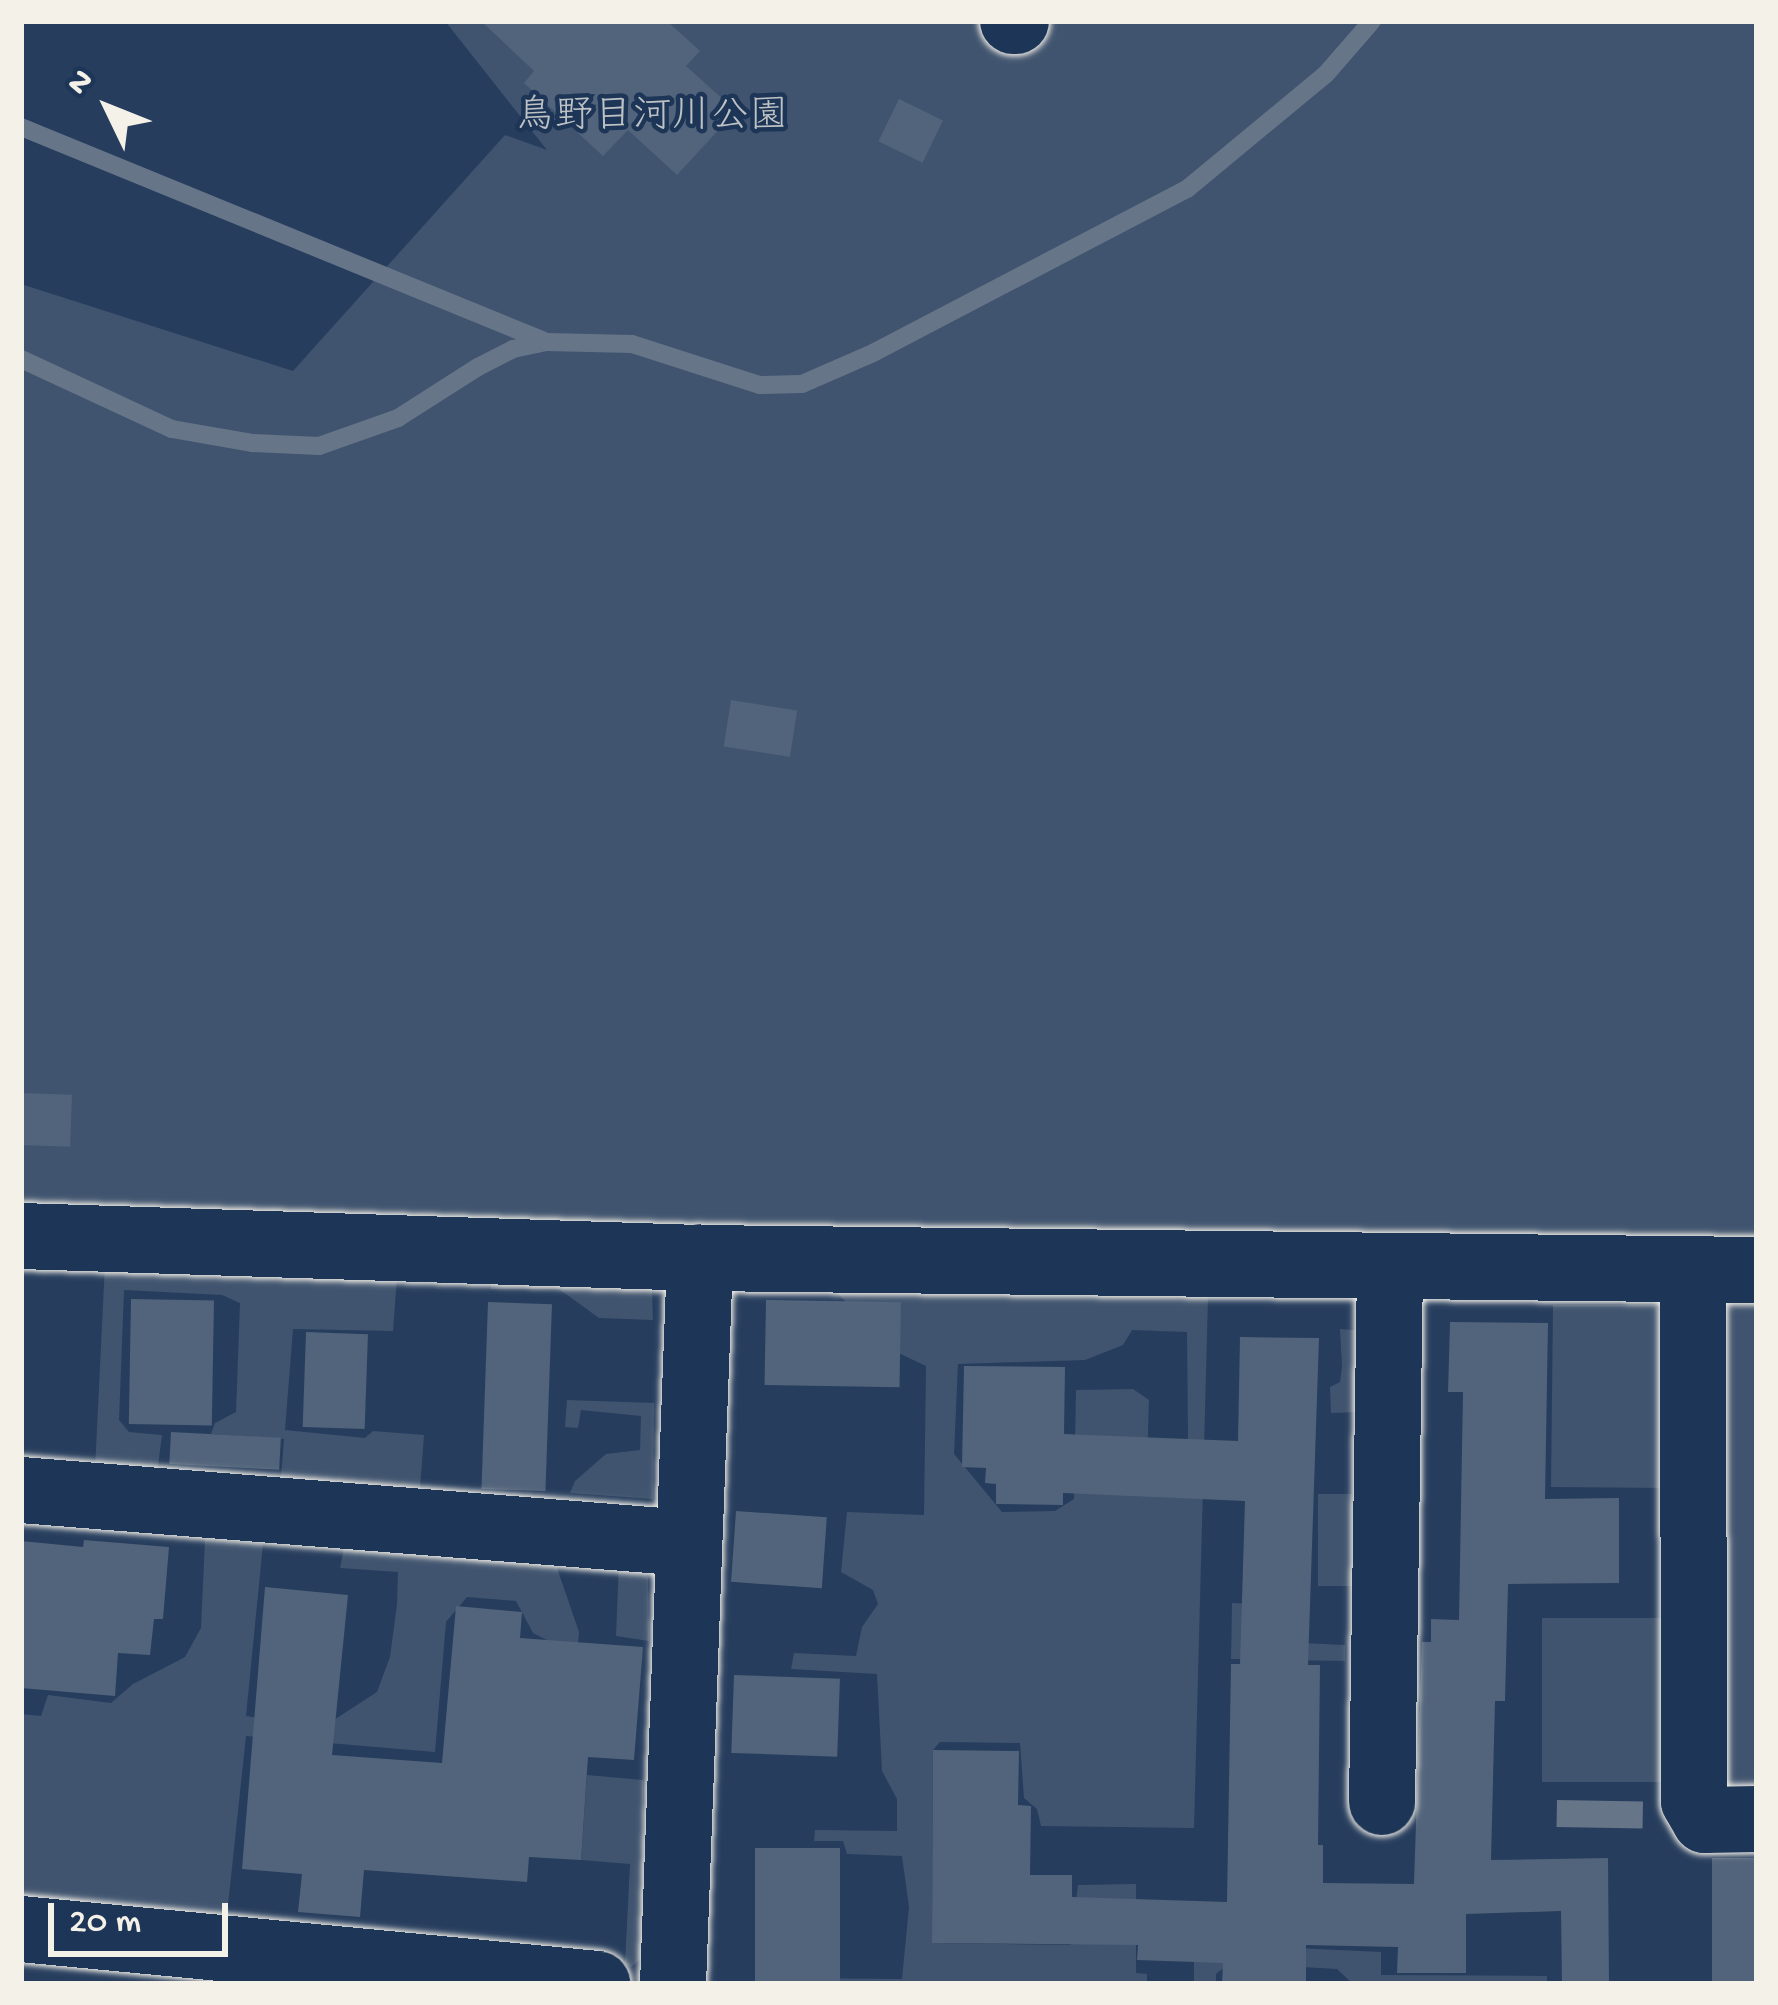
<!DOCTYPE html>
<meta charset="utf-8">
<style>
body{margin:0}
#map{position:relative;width:1778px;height:2005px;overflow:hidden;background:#263d5d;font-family:"Gochi Hand","Klee One",sans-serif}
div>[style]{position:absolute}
.green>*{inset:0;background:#40546f;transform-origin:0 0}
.water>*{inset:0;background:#677588;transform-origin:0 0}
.stream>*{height:18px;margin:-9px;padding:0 9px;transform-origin:9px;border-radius:9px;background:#677588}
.building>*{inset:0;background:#52647b;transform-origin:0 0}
.roads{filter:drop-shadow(0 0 3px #f4f1e8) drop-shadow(0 0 3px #f4f1e8)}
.street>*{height:66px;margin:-33px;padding:0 33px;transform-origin:33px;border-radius:33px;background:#1d3557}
.secondary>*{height:66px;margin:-33px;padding:0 33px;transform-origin:33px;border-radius:33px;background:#1d3557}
span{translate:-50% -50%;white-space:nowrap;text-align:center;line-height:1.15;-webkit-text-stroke:9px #1d3557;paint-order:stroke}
.park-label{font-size:39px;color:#bec2c4}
.frame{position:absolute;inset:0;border:24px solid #f4f1e8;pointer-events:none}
.north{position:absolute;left:48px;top:48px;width:120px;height:120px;-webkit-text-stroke:9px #1d3557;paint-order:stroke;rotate:313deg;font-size:33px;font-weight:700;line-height:48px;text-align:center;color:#f4f1e8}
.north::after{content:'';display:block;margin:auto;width:42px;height:54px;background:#f4f1e8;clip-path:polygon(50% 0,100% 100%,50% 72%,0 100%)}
.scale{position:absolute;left:48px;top:1903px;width:180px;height:54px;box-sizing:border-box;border:6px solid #f4f1e8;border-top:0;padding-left:15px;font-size:36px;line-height:42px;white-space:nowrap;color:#f4f1e8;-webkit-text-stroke:9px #1d3557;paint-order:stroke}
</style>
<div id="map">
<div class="green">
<div style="clip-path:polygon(evenodd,445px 21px,1757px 21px,1757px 1250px,1148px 1290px,1208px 1297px,1194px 1828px,1041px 1826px,1037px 1809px,1024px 1798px,1020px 1743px,940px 1742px,933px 1750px,932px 1943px,1071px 1945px,1078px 1885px,1136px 1884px,1136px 1973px,1147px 1974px,1147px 1984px,776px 1984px,777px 1978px,902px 1979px,909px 1907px,902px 1856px,847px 1854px,843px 1841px,814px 1841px,815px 1830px,897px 1831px,897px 1799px,882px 1771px,877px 1674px,791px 1669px,794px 1653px,856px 1656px,862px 1627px,878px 1604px,873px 1590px,841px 1572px,847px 1512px,924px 1515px,926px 1366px,890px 1349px,828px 1283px,21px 1221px,21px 284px,293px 371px,505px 135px,547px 150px,445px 21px,1132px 1330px,1187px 1332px,1188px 1439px,1146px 1496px,1149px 1400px,1133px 1389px,1076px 1390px,1074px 1499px,1055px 1511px,1002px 1512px,954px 1454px,958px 1364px,1085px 1360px,1123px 1345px,1132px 1330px)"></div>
<div style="clip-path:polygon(105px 1264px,397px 1277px,393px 1331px,293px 1329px,285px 1430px,365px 1438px,373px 1431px,424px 1435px,419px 1501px,280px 1490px,284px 1439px,211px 1434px,215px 1423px,236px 1412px,240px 1303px,222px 1295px,124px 1290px,119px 1420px,129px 1432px,162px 1435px,157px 1473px,95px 1469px)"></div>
<div style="clip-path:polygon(489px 1269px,652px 1288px,653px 1320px,599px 1318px,559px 1289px,491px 1289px)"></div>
<div style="clip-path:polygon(1757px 1300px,1757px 1798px,1739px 1798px,1720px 1780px,1712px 1327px,1732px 1301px)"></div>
<div style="clip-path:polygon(1553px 1305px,1655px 1305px,1667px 1323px,1668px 1488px,1551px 1487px)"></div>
<div style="clip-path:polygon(1340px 1329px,1364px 1331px,1363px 1412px,1331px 1413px,1330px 1387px,1340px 1382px,1342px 1367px)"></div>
<div style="clip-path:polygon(567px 1400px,654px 1403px,653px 1499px,570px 1493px,575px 1481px,606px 1454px,640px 1450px,641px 1416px,581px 1410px,578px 1428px,565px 1427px)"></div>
<div style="left:1318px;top:1494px;width:34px;height:92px"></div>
<div style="clip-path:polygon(205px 1539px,263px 1544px,246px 1716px,323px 1727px,377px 1692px,390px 1657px,397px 1604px,398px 1572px,340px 1568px,345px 1543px,556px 1565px,579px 1632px,569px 1742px,551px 1642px,533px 1633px,516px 1601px,467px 1597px,446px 1622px,435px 1752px,246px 1736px,226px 1924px,21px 1904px,21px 1714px,41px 1716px,48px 1695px,111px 1703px,133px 1684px,185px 1657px,201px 1628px)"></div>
<div style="clip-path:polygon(634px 1562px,648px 1577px,649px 1641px,616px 1636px,619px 1563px)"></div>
<div style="clip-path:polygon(1232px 1603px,1299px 1606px,1301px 1643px,1345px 1645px,1345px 1661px,1231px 1659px)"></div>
<div style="left:1542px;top:1618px;width:126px;height:164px"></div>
<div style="clip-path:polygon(587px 1775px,643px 1780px,644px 1956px,631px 1967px,625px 1964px,630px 1864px,581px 1860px)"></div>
<div style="clip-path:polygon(1194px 1943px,1381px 1952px,1381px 1975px,1547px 1976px,1547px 1984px,1353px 1984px,1337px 1969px,1230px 1963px,1216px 1974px,1216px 1984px,1194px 1984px)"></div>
</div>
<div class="water">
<div style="left:1557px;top:1800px;width:86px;height:27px;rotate:1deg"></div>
</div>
<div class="stream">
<div style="left:21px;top:127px;width:565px;rotate:22.25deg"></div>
<div style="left:21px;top:359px;width:166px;rotate:24.9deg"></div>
<div style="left:172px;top:429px;width:81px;rotate:9.9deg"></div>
<div style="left:252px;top:443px;width:67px;rotate:2.6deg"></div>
<div style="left:319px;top:446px;width:84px;rotate:-19.5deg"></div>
<div style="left:398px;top:418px;width:95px;rotate:-32.5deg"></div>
<div style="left:478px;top:367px;width:39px;rotate:-27deg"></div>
<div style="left:513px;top:349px;width:34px;rotate:-12deg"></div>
<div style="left:546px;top:342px;width:86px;rotate:1.3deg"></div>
<div style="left:632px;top:344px;width:134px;rotate:17.8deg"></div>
<div style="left:760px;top:385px;width:42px;rotate:-1.4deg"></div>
<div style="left:802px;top:384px;width:77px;rotate:-23.6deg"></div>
<div style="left:873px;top:353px;width:354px;rotate:-27.6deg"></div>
<div style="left:1187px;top:189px;width:180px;rotate:-39.6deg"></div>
<div style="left:1326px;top:74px;width:70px;rotate:-49deg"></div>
</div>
<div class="building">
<div style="clip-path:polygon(481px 21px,667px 21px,700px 51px,686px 66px,736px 111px,677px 175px,628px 130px,603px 156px,524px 83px,534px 71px)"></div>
<div style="left:899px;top:99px;width:49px;height:47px;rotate:26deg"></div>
<div style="left:731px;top:700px;width:67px;height:47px;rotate:9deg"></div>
<div style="left:21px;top:1093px;width:51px;height:52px;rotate:2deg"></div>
<div style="left:131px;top:1299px;width:83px;height:125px;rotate:1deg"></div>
<div style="left:766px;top:1300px;width:135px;height:85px;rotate:1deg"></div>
<div style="left:488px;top:1302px;width:64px;height:187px;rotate:2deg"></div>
<div style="clip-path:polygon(1450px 1322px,1548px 1323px,1545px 1499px,1619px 1498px,1619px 1583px,1508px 1584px,1505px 1701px,1495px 1701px,1491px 1860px,1608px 1858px,1609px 1984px,1562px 1984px,1561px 1911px,1466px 1914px,1466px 1973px,1397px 1973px,1398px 1947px,1306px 1945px,1306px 1984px,1222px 1984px,1223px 1963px,1137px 1960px,1138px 1945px,932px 1943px,933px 1750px,1019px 1751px,1018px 1805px,1031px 1806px,1030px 1875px,1072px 1875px,1072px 1897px,1227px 1902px,1231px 1664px,1240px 1664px,1245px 1501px,1063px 1493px,1063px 1505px,996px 1504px,996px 1484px,985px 1483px,986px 1468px,962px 1467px,964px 1366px,1065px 1367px,1064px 1434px,1238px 1441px,1240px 1337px,1319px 1338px,1308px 1665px,1320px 1665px,1318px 1845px,1323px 1845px,1323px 1883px,1414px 1884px,1422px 1642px,1431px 1642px,1431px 1619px,1459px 1620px,1463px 1392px,1448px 1392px)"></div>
<div style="left:306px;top:1332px;width:62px;height:95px;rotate:2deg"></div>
<div style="left:171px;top:1432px;width:110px;height:32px;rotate:3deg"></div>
<div style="left:736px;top:1511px;width:91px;height:71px;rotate:4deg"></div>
<div style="clip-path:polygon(84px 1540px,169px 1547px,163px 1619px,154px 1619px,150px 1655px,118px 1653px,115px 1696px,21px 1688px,21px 1541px,83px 1547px)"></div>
<div style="clip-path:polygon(265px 1587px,348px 1595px,332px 1755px,442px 1763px,456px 1606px,522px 1612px,520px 1638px,643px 1647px,634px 1760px,588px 1757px,581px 1860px,529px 1857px,527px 1882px,364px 1870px,360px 1917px,298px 1912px,302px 1874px,242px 1869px)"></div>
<div style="left:734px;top:1675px;width:106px;height:78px;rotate:2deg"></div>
<div style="left:755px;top:1848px;width:85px;height:136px"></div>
<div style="left:1712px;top:1858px;width:45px;height:126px"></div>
</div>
<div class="roads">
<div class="street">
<div style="left:1013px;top:21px;width:3px"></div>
<div style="left:1693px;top:1269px;width:532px;rotate:89.89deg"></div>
<div style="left:1694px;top:1801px;width:22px;rotate:60deg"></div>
<div style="left:1705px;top:1820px;width:52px;rotate:-1.1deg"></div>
<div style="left:21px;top:1490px;width:668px;rotate:4.55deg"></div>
<div style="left:1382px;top:1802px;width:536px;rotate:-89.14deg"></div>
<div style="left:21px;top:1929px;width:579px;rotate:5.45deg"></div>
<div style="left:673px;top:1984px;width:727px;rotate:-87.87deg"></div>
</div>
<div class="secondary">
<div style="left:21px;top:1236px;width:679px;rotate:1.86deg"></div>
<div style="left:700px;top:1258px;width:1057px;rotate:0.65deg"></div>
</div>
</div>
<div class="park-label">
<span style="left:652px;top:119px">鳥野目河川公園</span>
</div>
<div class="frame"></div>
<div class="north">N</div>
<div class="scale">20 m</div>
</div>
